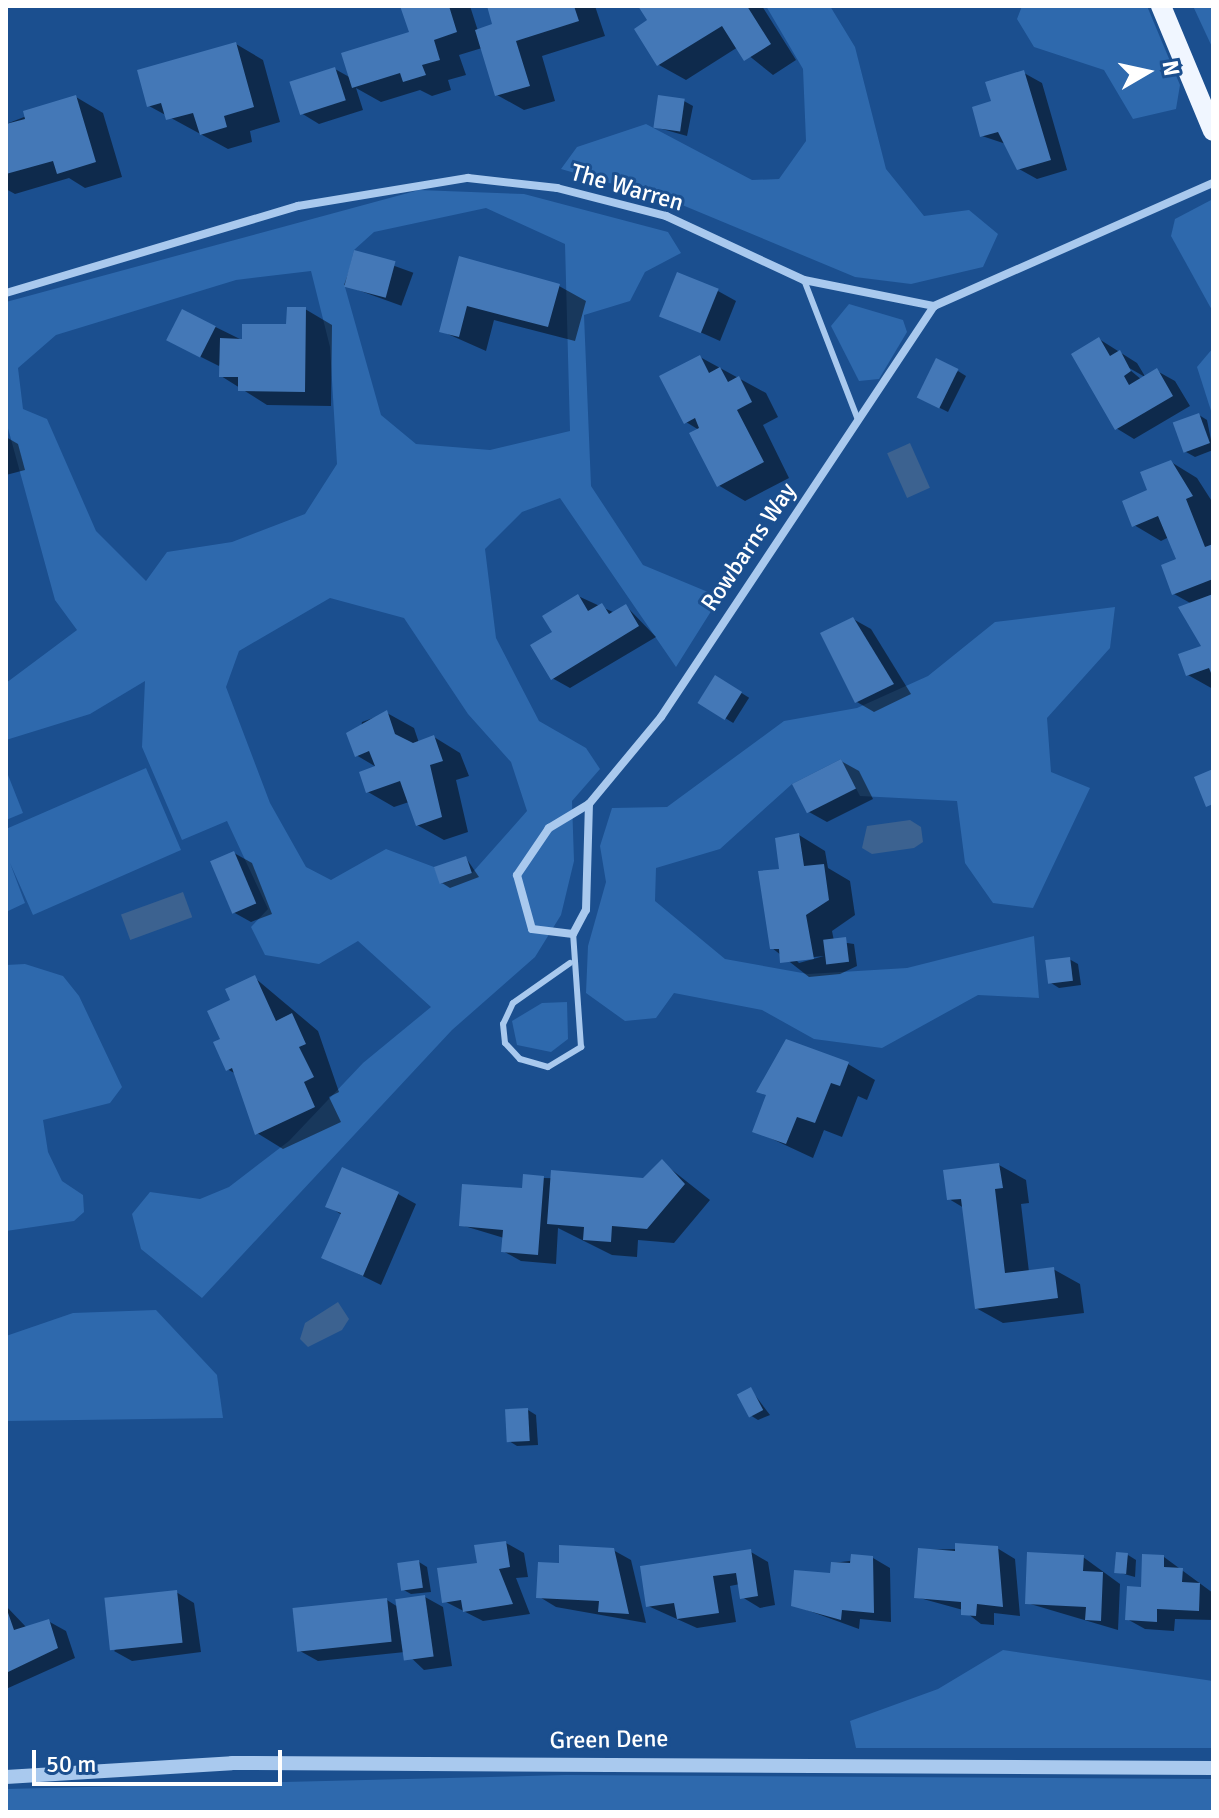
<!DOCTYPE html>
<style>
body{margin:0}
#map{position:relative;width:1219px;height:1818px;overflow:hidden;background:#1b4f8f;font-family:Signika,sans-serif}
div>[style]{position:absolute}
.green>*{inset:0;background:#2e69ad}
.water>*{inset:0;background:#3c6290;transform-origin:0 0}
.shadow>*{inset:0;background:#0007;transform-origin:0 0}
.building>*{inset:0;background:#4478b7;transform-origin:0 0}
.service>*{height:6px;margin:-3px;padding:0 3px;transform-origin:3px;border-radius:3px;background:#a9c9ee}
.minor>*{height:8px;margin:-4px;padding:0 4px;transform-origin:4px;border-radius:4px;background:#a9c9ee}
.tertiary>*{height:14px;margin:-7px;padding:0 7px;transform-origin:7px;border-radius:7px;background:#a9c9ee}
.primary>*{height:20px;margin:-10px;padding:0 10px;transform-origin:10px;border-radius:10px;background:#f0f6ff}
span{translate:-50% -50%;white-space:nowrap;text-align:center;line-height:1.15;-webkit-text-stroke:6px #1b4f8f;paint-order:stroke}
.street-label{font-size:24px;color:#fff}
.frame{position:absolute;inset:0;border:8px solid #fff;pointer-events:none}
.north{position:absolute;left:1107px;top:32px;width:80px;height:80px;-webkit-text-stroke:6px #1b4f8f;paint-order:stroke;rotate:81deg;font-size:22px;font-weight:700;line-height:32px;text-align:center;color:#fff}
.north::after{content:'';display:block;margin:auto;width:28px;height:36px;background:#fff;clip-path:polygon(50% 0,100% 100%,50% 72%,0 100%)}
.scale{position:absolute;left:32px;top:1750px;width:250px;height:36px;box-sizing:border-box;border:4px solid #fff;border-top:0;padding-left:10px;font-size:24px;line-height:28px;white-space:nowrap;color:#fff;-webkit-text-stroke:6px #1b4f8f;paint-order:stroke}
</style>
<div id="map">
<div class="green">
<div style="clip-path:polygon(766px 6px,830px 6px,855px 47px,886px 169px,924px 216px,969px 210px,998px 234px,983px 267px,911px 284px,855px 277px,675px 202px,561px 169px,577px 147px,646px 124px,752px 180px,779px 179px,806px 141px,803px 69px)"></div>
<div style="clip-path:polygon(1022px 6px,1147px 6px,1180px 85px,1176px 109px,1133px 119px,1104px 70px,1034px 47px,1017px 19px)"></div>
<div style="clip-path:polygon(1193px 6px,1213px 6px,1213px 49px)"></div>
<div style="clip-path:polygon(evenodd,419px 190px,524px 194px,668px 232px,681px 253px,645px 272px,630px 301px,584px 315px,591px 486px,643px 565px,720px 597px,676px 667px,560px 498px,522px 512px,485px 549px,496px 638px,539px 721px,586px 748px,600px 769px,572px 801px,574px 861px,561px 915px,535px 957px,452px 1030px,202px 1298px,141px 1249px,132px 1214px,150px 1192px,200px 1199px,229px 1187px,289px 1141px,363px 1063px,431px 1007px,358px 941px,319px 964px,265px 955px,251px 927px,268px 909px,227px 821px,182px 840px,142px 747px,145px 681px,90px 714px,6px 740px,6px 683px,77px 630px,55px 600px,6px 421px,6px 302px,419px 190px,486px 208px,565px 244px,570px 431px,490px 450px,416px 444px,381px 415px,345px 287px,354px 250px,374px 232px,486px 208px,419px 190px,311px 271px,330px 347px,337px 464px,305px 514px,232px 542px,167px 552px,146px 581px,96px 531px,47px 419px,23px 409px,18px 368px,56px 335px,236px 280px,311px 271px,419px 190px,330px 598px,404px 618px,468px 714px,511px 762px,527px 811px,472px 873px,441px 884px,434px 867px,386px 849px,331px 880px,306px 867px,270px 803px,226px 687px,239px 651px,330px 598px)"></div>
<div style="clip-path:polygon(1213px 199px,1213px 312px,1171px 236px,1175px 219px)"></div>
<div style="clip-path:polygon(849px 304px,903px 320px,907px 332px,879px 379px,859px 381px,831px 326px)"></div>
<div style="clip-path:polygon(1213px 348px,1213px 417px,1197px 367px)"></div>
<div style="clip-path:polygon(1115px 607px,1110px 648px,1047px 718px,1051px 772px,1090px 788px,1033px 908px,993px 903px,965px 863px,957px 801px,860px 796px,841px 759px,792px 784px,720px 849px,656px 868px,655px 901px,725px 959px,808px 974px,907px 968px,1034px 936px,1039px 998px,978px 995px,882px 1048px,814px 1039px,762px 1010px,674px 993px,656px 1018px,625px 1021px,586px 993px,588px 946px,606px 882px,600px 846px,612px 808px,667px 807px,784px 721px,857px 708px,928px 676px,995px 622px)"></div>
<div style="clip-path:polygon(146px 768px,181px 850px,33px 915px,10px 863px,25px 903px,6px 912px,6px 829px)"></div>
<div style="clip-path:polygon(6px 770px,23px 813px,6px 820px)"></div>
<div style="clip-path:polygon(25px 964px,63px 976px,79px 996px,122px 1087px,110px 1103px,43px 1120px,48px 1152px,62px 1181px,83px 1195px,84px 1212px,74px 1221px,6px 1231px,6px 965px)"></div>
<div style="clip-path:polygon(567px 1002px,568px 1039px,551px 1052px,517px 1045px,512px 1021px,542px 1003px)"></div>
<div style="clip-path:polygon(156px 1310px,217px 1375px,223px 1418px,6px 1421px,6px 1336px,73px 1313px)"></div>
<div style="clip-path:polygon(1003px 1650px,1213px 1681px,1213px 1748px,856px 1748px,850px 1721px,938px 1689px)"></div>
<div style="clip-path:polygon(566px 1775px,1213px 1779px,1213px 1812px,6px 1812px,6px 1789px)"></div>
</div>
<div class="water">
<div style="left:910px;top:443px;width:49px;height:25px;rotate:66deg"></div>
<div style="clip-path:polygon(910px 820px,921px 827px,923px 842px,914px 848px,872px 854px,862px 848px,867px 826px)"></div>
<div style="left:183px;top:892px;width:27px;height:66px;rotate:70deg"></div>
<div style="clip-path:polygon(338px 1302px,349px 1319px,342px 1330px,308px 1347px,300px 1339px,305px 1323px)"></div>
</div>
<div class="shadow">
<div style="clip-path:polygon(404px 6px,470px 6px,478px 31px,495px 26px,489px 6px,595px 6px,605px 36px,542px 56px,555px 101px,524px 110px,497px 95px,482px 48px,459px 55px,466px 75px,448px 80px,451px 90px,432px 96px,420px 90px,381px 102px,356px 88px,363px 110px,319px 124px,301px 113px,335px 69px,351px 78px,411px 34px)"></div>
<div style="clip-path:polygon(640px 6px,762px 6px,796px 60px,773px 75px,738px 47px,686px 80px,659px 65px,637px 29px,649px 21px)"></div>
<div style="clip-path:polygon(236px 44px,263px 60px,280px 122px,250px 131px,252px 142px,228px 149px,149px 106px)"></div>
<div style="clip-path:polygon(1024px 73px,1042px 83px,1067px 170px,1037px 179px,1019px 169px,1006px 144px,982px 136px,994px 102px)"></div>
<div style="clip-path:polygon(76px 97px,103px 113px,122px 177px,85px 188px,69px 178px,15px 194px,6px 189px,6px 124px)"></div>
<div style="clip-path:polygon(684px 101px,693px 106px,687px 136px,655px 127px)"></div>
<div style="left:356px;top:252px;width:61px;height:35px;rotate:20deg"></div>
<div style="clip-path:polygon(460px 259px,559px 286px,586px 301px,575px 341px,494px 320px,486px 351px,441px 331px)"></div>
<div style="clip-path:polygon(718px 291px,736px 301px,720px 341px,662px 315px)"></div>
<div style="clip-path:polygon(305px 309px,332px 325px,331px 406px,267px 405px,221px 376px,222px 360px,219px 366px,187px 350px,183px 311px,244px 341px,288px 326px)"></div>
<div style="clip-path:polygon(evenodd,1099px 339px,1137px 363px,1146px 378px,1157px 371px,1175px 381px,1190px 406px,1134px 439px,1116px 428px,1099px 339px,1124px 365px,1145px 377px,1142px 380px,1124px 365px)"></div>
<div style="clip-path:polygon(700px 357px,766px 393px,778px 417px,763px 425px,789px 478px,745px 501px,718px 485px,699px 430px,686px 422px)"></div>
<div style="clip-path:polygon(958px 371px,966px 376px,948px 412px,928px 402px)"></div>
<div style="clip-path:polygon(1199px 415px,1207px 420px,1213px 450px,1195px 457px,1186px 452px)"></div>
<div style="clip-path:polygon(6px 437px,18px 444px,25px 470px,6px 475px)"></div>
<div style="clip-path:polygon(1171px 462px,1197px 478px,1213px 503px,1213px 689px,1188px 675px,1204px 647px,1181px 608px,1192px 604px,1174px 594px,1178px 560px,1169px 537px,1161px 541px,1134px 525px)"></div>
<div style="clip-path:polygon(578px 596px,615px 613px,626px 606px,656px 637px,570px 688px,552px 678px)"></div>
<div style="clip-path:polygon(853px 619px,871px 629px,911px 694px,874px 712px,857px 702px)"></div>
<div style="left:716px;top:677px;width:39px;height:30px;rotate:32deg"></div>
<div style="clip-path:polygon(387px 713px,414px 728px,419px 743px,434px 737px,460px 753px,469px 776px,456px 780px,468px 832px,444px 840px,417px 825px,409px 802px,394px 807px,368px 792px,378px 768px,356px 755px,362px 722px)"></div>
<div style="clip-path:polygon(841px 761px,859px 771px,873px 799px,827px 822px,809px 812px)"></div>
<div style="clip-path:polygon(evenodd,799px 835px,825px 851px,828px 868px,850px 881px,855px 915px,832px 931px,834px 941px,854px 944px,857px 966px,840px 974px,809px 977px,772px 948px,781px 871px,799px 835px,824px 956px,799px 963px,795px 959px,824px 956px)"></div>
<div style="clip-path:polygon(234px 853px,252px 863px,272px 914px,251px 922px,233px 912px)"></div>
<div style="clip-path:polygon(466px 858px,479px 877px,450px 888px,442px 883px)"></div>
<div style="clip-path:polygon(1069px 959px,1078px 964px,1081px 985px,1059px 988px,1051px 983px)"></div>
<div style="clip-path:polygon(255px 978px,318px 1031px,339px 1092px,329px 1097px,341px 1122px,283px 1149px,257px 1133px,236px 1074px,227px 1069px,223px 1040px,233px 1001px)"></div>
<div style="clip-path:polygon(848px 1064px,875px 1080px,867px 1100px,858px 1096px,842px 1137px,824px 1130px,813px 1158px,755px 1131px)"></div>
<div style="clip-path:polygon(662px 1162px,710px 1200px,674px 1243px,638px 1240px,637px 1257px,612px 1255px,558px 1228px,556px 1264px,521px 1261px,503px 1251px,504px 1238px,461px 1225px,543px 1178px,644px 1180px)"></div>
<div style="clip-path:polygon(999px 1165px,1026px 1180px,1029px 1203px,1021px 1204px,1029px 1272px,1053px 1269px,1080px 1284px,1084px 1313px,1003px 1323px,976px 1308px,964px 1208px,949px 1199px)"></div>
<div style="clip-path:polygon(398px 1194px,416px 1204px,381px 1285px,324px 1257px,342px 1215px,328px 1206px)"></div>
<div style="clip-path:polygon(751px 1390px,770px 1415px,758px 1420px,750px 1415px)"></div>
<div style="clip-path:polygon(528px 1410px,536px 1415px,538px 1445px,517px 1446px,509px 1441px)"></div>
<div style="clip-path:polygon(506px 1543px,524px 1553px,528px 1577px,516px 1578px,530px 1614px,483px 1621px,444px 1601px)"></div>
<div style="clip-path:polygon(997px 1548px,1015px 1559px,1020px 1616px,994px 1613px,994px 1625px,981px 1624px,963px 1610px,916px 1597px,920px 1550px)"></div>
<div style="clip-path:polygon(613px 1550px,631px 1560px,646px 1623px,556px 1607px,538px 1596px,561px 1565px)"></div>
<div style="clip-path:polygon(751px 1552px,768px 1562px,775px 1605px,760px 1608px,742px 1597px,740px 1584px,730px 1586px,736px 1622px,697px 1628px,648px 1606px)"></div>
<div style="clip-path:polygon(1128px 1555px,1136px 1560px,1135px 1577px,1117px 1572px)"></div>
<div style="clip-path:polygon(1083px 1557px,1120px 1584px,1118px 1630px,1027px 1603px)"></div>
<div style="clip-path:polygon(1164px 1557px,1213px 1593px,1213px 1620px,1175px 1619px,1174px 1631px,1145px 1629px,1127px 1619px)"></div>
<div style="clip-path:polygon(873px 1558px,890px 1568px,891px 1622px,860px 1619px,859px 1629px,793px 1605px,832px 1575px,833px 1563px)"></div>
<div style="clip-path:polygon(419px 1562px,427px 1567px,431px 1592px,411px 1594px,402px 1589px)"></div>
<div style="clip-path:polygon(176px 1592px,194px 1603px,201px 1652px,132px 1661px,114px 1651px)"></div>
<div style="clip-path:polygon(425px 1597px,443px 1607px,452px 1666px,424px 1670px,405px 1652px,318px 1661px,300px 1651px,387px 1600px,398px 1607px)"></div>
<div style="clip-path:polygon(6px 1606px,27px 1628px,48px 1621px,66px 1631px,75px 1658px,6px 1689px)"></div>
</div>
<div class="building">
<div style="clip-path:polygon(400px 6px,449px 6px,457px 32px,434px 40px,440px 60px,422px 65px,426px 75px,403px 82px,400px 73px,352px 88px,341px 53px,409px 32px)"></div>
<div style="clip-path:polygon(487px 6px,574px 6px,579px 21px,516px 41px,530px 86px,495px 96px,475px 30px,492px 24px)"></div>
<div style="clip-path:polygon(638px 6px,747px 6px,771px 44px,744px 61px,722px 26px,657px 66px,634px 29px,647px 20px)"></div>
<div style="clip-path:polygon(236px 42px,254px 107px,224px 116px,227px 127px,200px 135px,193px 113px,166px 120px,161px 103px,147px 107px,137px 70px)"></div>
<div style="left:335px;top:67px;width:35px;height:48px;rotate:72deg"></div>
<div style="clip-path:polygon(1024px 70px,1051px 160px,1017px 170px,998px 132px,980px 137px,972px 107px,991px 101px,985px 82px)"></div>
<div style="clip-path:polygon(76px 95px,96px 162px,57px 174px,53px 161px,6px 174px,6px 124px,25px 119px,23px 111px)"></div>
<div style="left:658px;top:95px;width:27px;height:33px;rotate:8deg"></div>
<div style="left:354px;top:250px;width:43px;height:38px;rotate:15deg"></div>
<div style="clip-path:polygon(459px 256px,560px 284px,548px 327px,467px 306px,459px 337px,439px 332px)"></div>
<div style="left:677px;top:272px;width:45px;height:48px;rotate:22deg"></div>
<div style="clip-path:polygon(287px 307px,306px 307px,305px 392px,238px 391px,238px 377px,219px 377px,220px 338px,242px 339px,242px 324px,286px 324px)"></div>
<div style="left:182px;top:309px;width:38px;height:35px;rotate:27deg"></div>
<div style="clip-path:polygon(1099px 337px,1110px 356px,1120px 350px,1131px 371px,1124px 376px,1129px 385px,1157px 368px,1173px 396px,1115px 430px,1071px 354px)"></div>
<div style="clip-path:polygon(700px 355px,709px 373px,720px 367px,728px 382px,739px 376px,752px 402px,737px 410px,764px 462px,717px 487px,689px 433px,699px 428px,695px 418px,684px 424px,659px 376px)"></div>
<div style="left:936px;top:358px;width:25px;height:44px;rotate:26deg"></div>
<div style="left:1199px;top:413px;width:32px;height:28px;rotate:70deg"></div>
<div style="clip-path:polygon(1171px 460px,1193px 496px,1186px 499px,1205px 547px,1213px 544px,1213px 579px,1172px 595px,1161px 565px,1176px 559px,1158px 516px,1132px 527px,1122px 501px,1147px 490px,1140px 472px)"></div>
<div style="clip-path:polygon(578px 594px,588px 611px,602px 603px,609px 614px,626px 604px,639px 626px,551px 680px,530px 645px,552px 632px,542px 616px)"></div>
<div style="clip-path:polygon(1213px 594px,1213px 678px,1209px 668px,1186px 676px,1178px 654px,1201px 646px,1178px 607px)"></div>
<div style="clip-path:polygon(853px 617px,894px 684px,855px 703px,820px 633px)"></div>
<div style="left:715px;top:675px;width:32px;height:33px;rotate:32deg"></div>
<div style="clip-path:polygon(387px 710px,395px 734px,413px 743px,434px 735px,443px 761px,430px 765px,442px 817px,416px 826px,400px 781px,366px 793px,359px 772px,375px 766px,369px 751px,355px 757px,346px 733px)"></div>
<div style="left:841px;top:759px;width:33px;height:55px;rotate:63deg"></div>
<div style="clip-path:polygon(1213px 769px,1213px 804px,1206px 807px,1194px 777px)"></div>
<div style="clip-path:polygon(799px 833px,804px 866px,824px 864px,829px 900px,806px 915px,814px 959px,780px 963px,779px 949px,770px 949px,758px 871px,779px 869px,775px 838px)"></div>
<div style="left:234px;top:851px;width:57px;height:26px;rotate:67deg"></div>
<div style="left:466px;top:856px;width:18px;height:34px;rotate:71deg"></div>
<div style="left:846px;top:937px;width:25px;height:23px;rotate:83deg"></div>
<div style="left:1070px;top:957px;width:24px;height:25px;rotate:83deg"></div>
<div style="clip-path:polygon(255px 975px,276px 1021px,292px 1013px,306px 1044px,299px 1047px,314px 1077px,304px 1082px,315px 1107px,255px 1135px,232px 1068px,226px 1071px,213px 1042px,220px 1039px,207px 1011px,230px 1000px,225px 989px)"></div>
<div style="clip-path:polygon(786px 1039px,849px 1062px,840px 1086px,831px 1083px,815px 1123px,797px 1117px,786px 1144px,752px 1132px,766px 1095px,756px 1092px)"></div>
<div style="clip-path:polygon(662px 1159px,685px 1184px,647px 1229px,612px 1226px,611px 1242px,583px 1240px,584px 1227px,547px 1224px,551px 1170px,643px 1178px)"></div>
<div style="clip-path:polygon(999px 1163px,1003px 1188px,995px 1189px,1005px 1273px,1054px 1267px,1058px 1298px,975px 1309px,961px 1199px,947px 1200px,943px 1170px)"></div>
<div style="clip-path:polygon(342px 1167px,399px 1192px,363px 1276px,321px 1258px,341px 1213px,325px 1207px)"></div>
<div style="clip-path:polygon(523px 1174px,544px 1176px,538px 1255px,501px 1252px,503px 1230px,459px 1226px,462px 1184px,522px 1188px)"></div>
<div style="left:751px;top:1387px;width:26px;height:16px;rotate:62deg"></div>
<div style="left:528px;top:1408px;width:33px;height:23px;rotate:87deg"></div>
<div style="clip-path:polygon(506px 1541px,510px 1567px,499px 1569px,513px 1604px,463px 1612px,461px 1600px,442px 1603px,437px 1568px,477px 1563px,474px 1545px)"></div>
<div style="clip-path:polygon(955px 1543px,998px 1546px,1003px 1607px,977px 1604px,976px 1616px,961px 1615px,961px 1602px,914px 1598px,918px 1548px,955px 1551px)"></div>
<div style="clip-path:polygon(559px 1545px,614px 1548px,629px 1614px,598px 1612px,599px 1601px,536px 1598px,538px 1562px,559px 1563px)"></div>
<div style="clip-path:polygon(751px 1549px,758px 1596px,740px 1599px,736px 1573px,713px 1576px,719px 1613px,677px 1619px,674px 1603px,646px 1607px,640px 1566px)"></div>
<div style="clip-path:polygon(1027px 1552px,1084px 1555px,1083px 1571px,1103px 1572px,1101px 1621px,1085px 1620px,1086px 1607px,1025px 1604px)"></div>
<div style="left:1116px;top:1552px;width:12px;height:21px;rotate:5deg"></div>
<div style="clip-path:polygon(851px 1554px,873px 1556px,874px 1613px,842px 1610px,841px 1620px,791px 1606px,794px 1570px,830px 1573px,831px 1562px,850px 1563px)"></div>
<div style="clip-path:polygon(1142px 1554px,1164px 1555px,1164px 1567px,1183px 1568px,1182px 1582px,1200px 1583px,1199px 1611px,1157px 1609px,1157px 1622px,1125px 1620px,1127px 1586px,1141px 1587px)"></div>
<div style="left:419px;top:1560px;width:28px;height:22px;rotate:82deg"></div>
<div style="left:177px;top:1590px;width:53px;height:73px;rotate:84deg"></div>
<div style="left:425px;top:1595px;width:62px;height:30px;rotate:82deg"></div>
<div style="left:387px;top:1598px;width:44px;height:95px;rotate:84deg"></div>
<div style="clip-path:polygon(6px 1607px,14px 1630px,49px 1619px,58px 1648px,6px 1673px)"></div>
</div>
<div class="service">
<div style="left:804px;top:280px;width:150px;rotate:68.9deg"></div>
<div style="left:570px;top:963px;width:70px;rotate:144.9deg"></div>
<div style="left:513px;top:1003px;width:23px;rotate:115deg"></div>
<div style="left:503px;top:1024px;width:19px;rotate:84deg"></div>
<div style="left:505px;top:1043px;width:22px;rotate:47deg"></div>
<div style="left:520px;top:1059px;width:29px;rotate:16deg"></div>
<div style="left:548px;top:1067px;width:39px;rotate:-31deg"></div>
<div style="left:581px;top:1047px;width:113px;rotate:-94deg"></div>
</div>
<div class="minor">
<div style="left:6px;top:293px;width:305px;rotate:-16.6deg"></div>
<div style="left:298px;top:206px;width:172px;rotate:-9.4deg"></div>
<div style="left:468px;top:178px;width:90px;rotate:6.4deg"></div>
<div style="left:557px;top:188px;width:113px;rotate:14.4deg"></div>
<div style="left:666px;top:216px;width:152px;rotate:24.9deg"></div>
<div style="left:804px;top:280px;width:133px;rotate:11.3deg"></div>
<div style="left:934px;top:306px;width:305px;rotate:-23.8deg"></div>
<div style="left:589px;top:804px;width:47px;rotate:149deg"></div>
<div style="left:549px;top:828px;width:57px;rotate:124.2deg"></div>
<div style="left:517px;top:875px;width:56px;rotate:74.5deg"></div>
<div style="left:532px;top:929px;width:41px;rotate:7deg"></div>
<div style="left:573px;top:934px;width:27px;rotate:-62deg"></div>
<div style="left:586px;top:910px;width:106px;rotate:-88.4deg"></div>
<div style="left:589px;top:804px;width:113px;rotate:-50.4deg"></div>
<div style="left:661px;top:717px;width:493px;rotate:-56.4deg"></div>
</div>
<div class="tertiary">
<div style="left:6px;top:1777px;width:226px;rotate:-3.5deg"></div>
<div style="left:232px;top:1763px;width:981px;rotate:0.29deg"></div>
</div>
<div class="primary">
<div style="left:1161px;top:6px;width:135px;rotate:67.4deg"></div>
</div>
<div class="street-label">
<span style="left:627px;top:188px;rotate:16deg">The Warren</span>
<span style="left:749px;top:547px;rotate:-56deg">Rowbarns Way</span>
<span style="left:609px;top:1740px;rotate:-1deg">Green Dene</span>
</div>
<div class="frame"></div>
<div class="north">N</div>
<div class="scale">50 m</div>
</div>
